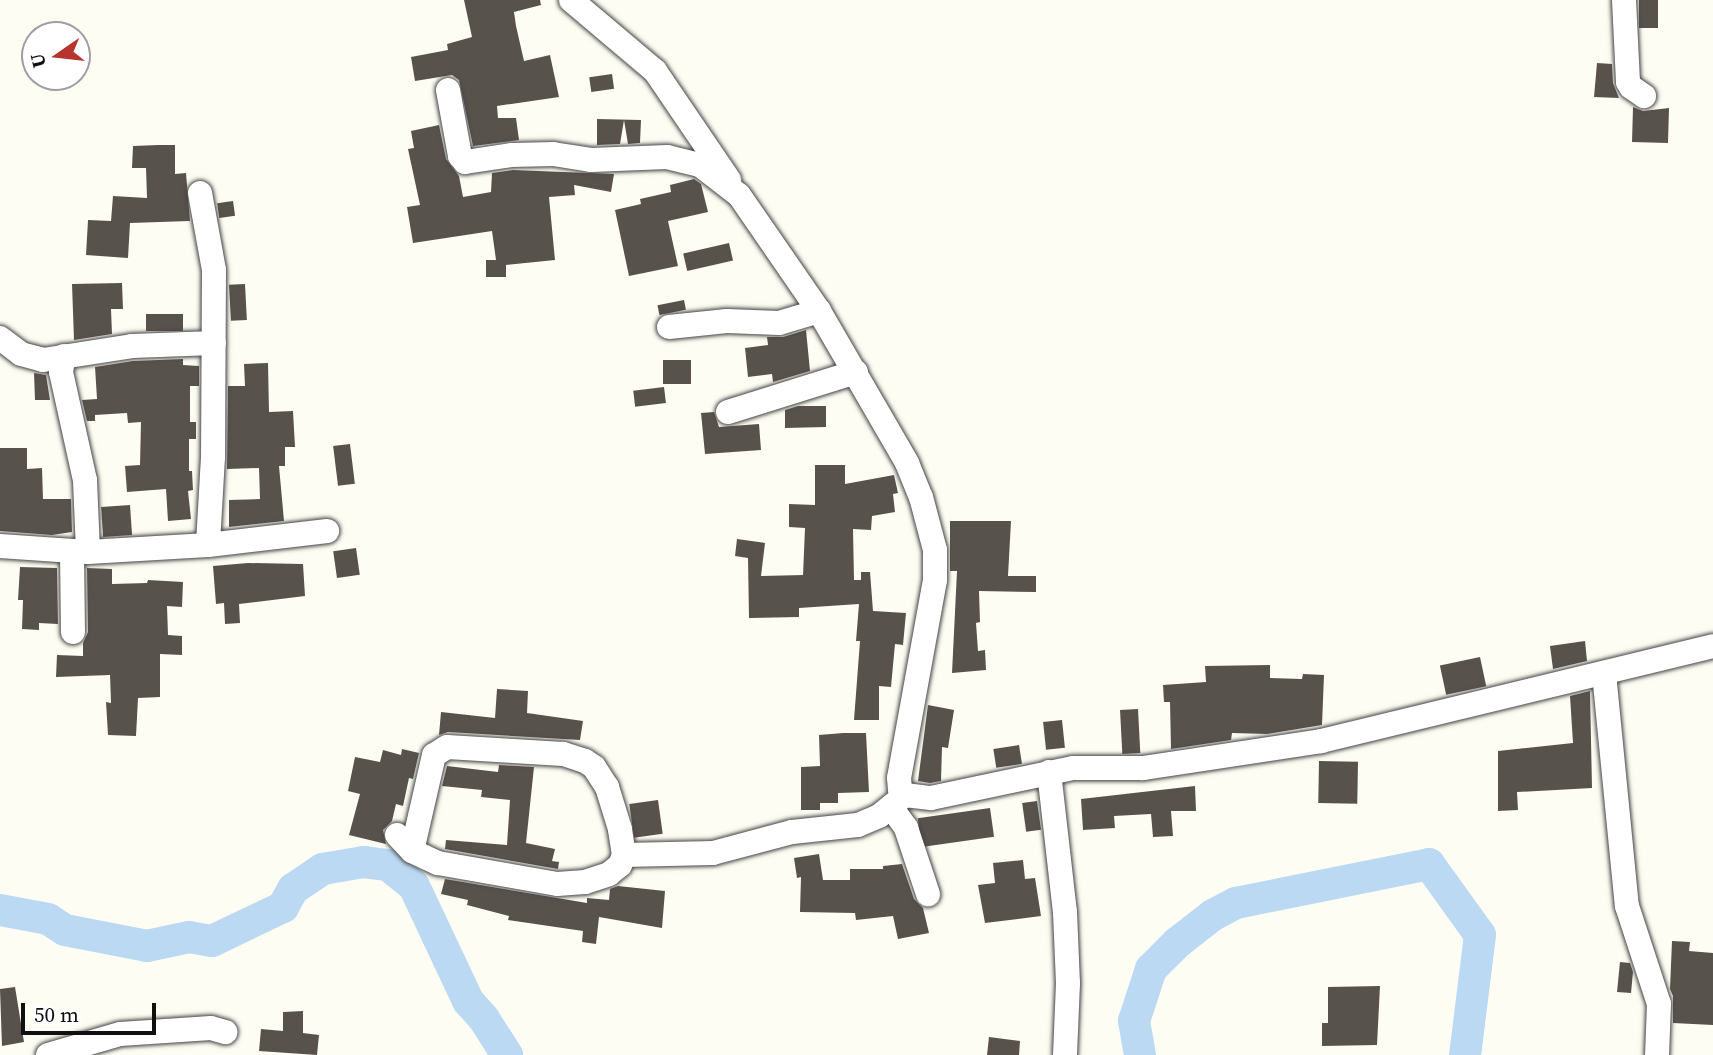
<!DOCTYPE html>
<style>
body{margin:0}
#map{position:relative;width:1713px;height:1055px;overflow:hidden;background:#fefdf3;font-family:"Source Serif 4",serif}
div>[style]{position:absolute}
.river>*{height:32px;margin:-16px;padding:0 16px;transform-origin:16px;border-radius:16px;background:#bbd9f3}
.building>*{inset:0;background:#58524d;transform-origin:0 0}
.roads{filter:drop-shadow(0 0 2px #434343) drop-shadow(0 0 2px #434343)}
.minor>*{height:24px;margin:-12px;padding:0 12px;transform-origin:12px;border-radius:12px;background:#fff}
span{translate:-50% -50%;white-space:nowrap;text-align:center;line-height:1.15;-webkit-text-stroke:7px #fff;paint-order:stroke}
.north{position:absolute;left:21px;top:21px;width:70px;height:70px;box-sizing:border-box;background:#fff;border:2px solid #9f9f9f;border-radius:50%;rotate:256deg;font-size:19px;font-weight:700;line-height:28px;text-align:center;color:#101010}
.north::after{content:'';display:block;margin:auto;width:24px;height:32px;background:#b8352f;clip-path:polygon(50% 0,100% 100%,50% 72%,0 100%)}
.scale{position:absolute;left:21px;top:1003px;width:135px;height:32px;box-sizing:border-box;border:4px solid #101010;border-top:0;padding-left:9px;font-size:21px;line-height:24px;white-space:nowrap;color:#101010;-webkit-text-stroke:5px #fff;paint-order:stroke}
</style>
<div id="map">
<div class="river">
<div style="left:0;top:910px;width:49px;rotate:10.6deg"></div>
<div style="left:48px;top:919px;width:20px;rotate:33deg"></div>
<div style="left:65px;top:930px;width:84px;rotate:11deg"></div>
<div style="left:147px;top:946px;width:43px;rotate:-12.1deg"></div>
<div style="left:189px;top:937px;width:23px;rotate:10deg"></div>
<div style="left:212px;top:941px;width:79px;rotate:-25.6deg"></div>
<div style="left:283px;top:907px;width:21px;rotate:-61deg"></div>
<div style="left:293px;top:889px;width:36px;rotate:-34deg"></div>
<div style="left:323px;top:869px;width:41px;rotate:-9.9deg"></div>
<div style="left:363px;top:862px;width:25px;rotate:7deg"></div>
<div style="left:388px;top:865px;width:33px;rotate:39deg"></div>
<div style="left:414px;top:886px;width:127px;rotate:64.8deg"></div>
<div style="left:468px;top:1001px;width:24px;rotate:48deg"></div>
<div style="left:484px;top:1019px;width:43px;rotate:57.4deg"></div>
<div style="left:1140px;top:1055px;width:35px;rotate:-100deg"></div>
<div style="left:1134px;top:1021px;width:55px;rotate:-71.9deg"></div>
<div style="left:1151px;top:969px;width:37px;rotate:-45deg"></div>
<div style="left:1177px;top:943px;width:46px;rotate:-37.9deg"></div>
<div style="left:1213px;top:915px;width:26px;rotate:-28deg"></div>
<div style="left:1236px;top:903px;width:197px;rotate:-11.4deg"></div>
<div style="left:1429px;top:864px;width:87px;rotate:54.3deg"></div>
<div style="left:1480px;top:935px;width:121px;rotate:97.1deg"></div>
</div>
<div class="building">
<div style="clip-path:polygon(464px 0,540px 0,541px 5px,514px 12px,516px 26px,524px 61px,550px 55px,559px 97px,497px 106px,498px 118px,516px 118px,519px 140px,473px 146px,459px 80px,452px 75px,415px 81px,411px 57px,448px 50px,447px 44px,472px 37px)"></div>
<div style="left:1639px;top:0;width:19px;height:28px"></div>
<div style="clip-path:polygon(1597px 63px,1612px 64px,1613px 83px,1619px 98px,1594px 97px)"></div>
<div style="left:612px;top:74px;width:15px;height:23px;rotate:82deg"></div>
<div style="clip-path:polygon(1633px 107px,1643px 111px,1669px 108px,1668px 143px,1632px 142px)"></div>
<div style="clip-path:polygon(597px 119px,641px 120px,640px 143px,628px 144px,624px 120px,620px 144px,597px 145px)"></div>
<div style="clip-path:polygon(439px 125px,446px 159px,459px 176px,463px 197px,491px 192px,492px 173px,513px 170px,614px 174px,611px 192px,574px 185px,575px 195px,549px 197px,555px 260px,506px 265px,506px 277px,486px 277px,486px 260px,496px 260px,492px 231px,413px 243px,407px 207px,420px 205px,408px 149px,414px 148px,411px 131px)"></div>
<div style="clip-path:polygon(158px 145px,175px 145px,175px 174px,186px 173px,190px 221px,130px 223px,128px 258px,86px 255px,88px 220px,111px 221px,113px 196px,147px 198px,146px 168px,132px 168px,133px 146px)"></div>
<div style="clip-path:polygon(694px 179px,701px 184px,708px 212px,668px 221px,678px 266px,629px 276px,615px 210px,641px 204px,640px 199px,671px 192px,670px 185px)"></div>
<div style="left:233px;top:201px;width:15px;height:16px;rotate:82deg"></div>
<div style="left:729px;top:243px;width:18px;height:47px;rotate:77deg"></div>
<div style="clip-path:polygon(122px 283px,123px 309px,111px 309px,112px 334px,74px 340px,72px 284px)"></div>
<div style="left:245px;top:284px;width:36px;height:16px;rotate:87deg"></div>
<div style="left:684px;top:300px;width:10px;height:27px;rotate:79deg"></div>
<div style="left:146px;top:314px;width:37px;height:17px"></div>
<div style="clip-path:polygon(806px 330px,810px 371px,773px 382px,772px 374px,748px 377px,745px 348px,768px 345px,767px 337px,783px 337px)"></div>
<div style="clip-path:polygon(183px 359px,183px 365px,199px 366px,199px 386px,190px 386px,190px 422px,196px 422px,196px 439px,189px 439px,189px 471px,192px 471px,193px 490px,188px 491px,191px 519px,168px 521px,166px 489px,127px 492px,125px 466px,140px 465px,141px 422px,128px 423px,127px 413px,95px 415px,95px 421px,87px 421px,82px 400px,97px 399px,95px 367px,133px 361px)"></div>
<div style="left:663px;top:360px;width:28px;height:24px"></div>
<div style="clip-path:polygon(268px 363px,269px 412px,293px 411px,295px 447px,285px 447px,285px 466px,279px 466px,284px 521px,229px 527px,229px 500px,260px 499px,259px 468px,227px 469px,228px 386px,245px 386px,244px 364px)"></div>
<div style="clip-path:polygon(34px 373px,46px 375px,50px 400px,35px 400px)"></div>
<div style="left:664px;top:387px;width:16px;height:31px;rotate:83deg"></div>
<div style="clip-path:polygon(798px 406px,826px 406px,826px 427px,785px 428px,785px 410px)"></div>
<div style="clip-path:polygon(714px 412px,719px 427px,759px 424px,761px 450px,705px 454px,701px 413px)"></div>
<div style="left:350px;top:444px;width:40px;height:17px;rotate:83deg"></div>
<div style="clip-path:polygon(0 448px,27px 448px,27px 469px,42px 468px,43px 499px,71px 499px,72px 532px,52px 535px,0 531px)"></div>
<div style="clip-path:polygon(815px 465px,845px 465px,845px 484px,894px 475px,898px 493px,893px 494px,895px 512px,872px 516px,871px 530px,853px 529px,854px 580px,861px 580px,861px 572px,870px 572px,873px 611px,906px 613px,903px 645px,895px 644px,891px 687px,879px 686px,879px 720px,854px 720px,860px 641px,856px 641px,859px 604px,799px 608px,799px 617px,749px 618px,748px 558px,735px 556px,737px 539px,765px 543px,761px 576px,803px 575px,805px 528px,789px 527px,789px 504px,815px 505px)"></div>
<div style="left:130px;top:505px;width:30px;height:29px;rotate:86deg"></div>
<div style="clip-path:polygon(950px 521px,1011px 521px,1008px 576px,1036px 576px,1036px 592px,979px 591px,980px 622px,976px 623px,978px 651px,985px 650px,986px 670px,952px 673px,957px 571px,950px 571px)"></div>
<div style="left:356px;top:548px;width:27px;height:23px;rotate:82deg"></div>
<div style="clip-path:polygon(248px 563px,303px 564px,305px 596px,239px 604px,240px 623px,225px 624px,224px 603px,216px 604px,213px 566px)"></div>
<div style="clip-path:polygon(20px 567px,57px 568px,58px 624px,39px 623px,39px 630px,22px 629px,23px 600px,18px 600px)"></div>
<div style="clip-path:polygon(87px 568px,112px 569px,112px 584px,147px 583px,148px 580px,183px 582px,182px 607px,167px 606px,168px 635px,182px 636px,182px 655px,160px 654px,160px 697px,138px 698px,136px 736px,108px 735px,106px 702px,111px 703px,110px 675px,56px 677px,57px 655px,83px 656px,83px 643px,88px 632px)"></div>
<div style="clip-path:polygon(1585px 641px,1587px 661px,1553px 669px,1550px 646px)"></div>
<div style="left:1480px;top:657px;width:30px;height:41px;rotate:78deg"></div>
<div style="clip-path:polygon(1270px 665px,1270px 678px,1302px 679px,1303px 674px,1324px 675px,1322px 725px,1267px 734px,1232px 733px,1231px 740px,1171px 749px,1170px 702px,1164px 702px,1163px 685px,1206px 682px,1205px 666px)"></div>
<div style="clip-path:polygon(497px 689px,528px 691px,527px 713px,583px 721px,580px 740px,448px 732px,439px 735px,441px 712px,495px 718px)"></div>
<div style="clip-path:polygon(1590px 691px,1592px 788px,1517px 792px,1518px 810px,1498px 811px,1498px 751px,1573px 743px,1570px 696px)"></div>
<div style="clip-path:polygon(928px 705px,954px 710px,948px 748px,942px 747px,941px 781px,930px 783px,918px 781px)"></div>
<div style="left:1138px;top:709px;width:44px;height:18px;rotate:87deg"></div>
<div style="left:1062px;top:720px;width:28px;height:19px;rotate:84deg"></div>
<div style="clip-path:polygon(843px 733px,866px 733px,869px 792px,838px 793px,838px 803px,820px 803px,820px 810px,801px 810px,801px 767px,820px 766px,819px 735px)"></div>
<div style="left:1019px;top:745px;width:19px;height:26px;rotate:81deg"></div>
<div style="clip-path:polygon(402px 749px,419px 753px,413px 779px,409px 778px,403px 806px,396px 804px,392px 821px,383px 830px,386px 844px,349px 835px,360px 794px,348px 791px,355px 757px,380px 762px,383px 750px,401px 755px)"></div>
<div style="left:1319px;top:761px;width:39px;height:42px;rotate:1deg"></div>
<div style="clip-path:polygon(499px 765px,534px 767px,526px 843px,555px 849px,552px 861px,559px 862px,558px 869px,445px 849px,446px 840px,507px 845px,510px 800px,481px 797px,482px 790px,442px 786px,447px 766px,498px 772px)"></div>
<div style="clip-path:polygon(1195px 786px,1196px 811px,1171px 811px,1173px 836px,1153px 837px,1151px 814px,1114px 816px,1115px 828px,1083px 830px,1081px 799px)"></div>
<div style="left:658px;top:800px;width:34px;height:29px;rotate:82deg"></div>
<div style="left:1037px;top:801px;width:29px;height:15px;rotate:82deg"></div>
<div style="left:990px;top:808px;width:29px;height:73px;rotate:82deg"></div>
<div style="clip-path:polygon(819px 854px,823px 880px,850px 880px,850px 869px,883px 869px,883px 866px,902px 864px,914px 899px,923px 908px,929px 933px,898px 939px,893px 916px,856px 920px,855px 913px,800px 912px,801px 877px,797px 878px,794px 858px)"></div>
<div style="clip-path:polygon(1023px 860px,1025px 879px,1035px 878px,1041px 916px,985px 923px,978px 885px,995px 883px,993px 863px)"></div>
<div style="clip-path:polygon(445px 879px,587px 903px,587px 898px,609px 900px,610px 889px,618px 886px,665px 891px,662px 928px,599px 917px,596px 944px,582px 942px,583px 931px,508px 920px,509px 916px,467px 905px,468px 900px,441px 894px)"></div>
<div style="clip-path:polygon(1672px 941px,1690px 942px,1689px 951px,1713px 953px,1713px 1025px,1673px 1023px,1673px 996px,1670px 989px)"></div>
<div style="clip-path:polygon(1620px 962px,1630px 963px,1633px 972px,1631px 993px,1617px 992px)"></div>
<div style="clip-path:polygon(1380px 986px,1377px 1045px,1322px 1046px,1322px 1023px,1328px 1023px,1328px 987px)"></div>
<div style="clip-path:polygon(15px 987px,24px 1042px,2px 1046px,0 989px)"></div>
<div style="clip-path:polygon(303px 1011px,303px 1033px,319px 1035px,317px 1055px,259px 1051px,261px 1029px,283px 1031px,283px 1012px)"></div>
<div style="clip-path:polygon(989px 1037px,1020px 1041px,1019px 1055px,987px 1055px)"></div>
</div>
<div class="roads">
<div class="minor">
<div style="left:571px;top:0;width:110px;rotate:40.2deg"></div>
<div style="left:655px;top:71px;width:132px;rotate:55.8deg"></div>
<div style="left:1624px;top:0;width:82px;rotate:87.2deg"></div>
<div style="left:1628px;top:82px;width:6px;rotate:59deg"></div>
<div style="left:1631px;top:87px;width:16px;rotate:35deg"></div>
<div style="left:448px;top:90px;width:67px;rotate:79.7deg"></div>
<div style="left:460px;top:156px;width:8px;rotate:50deg"></div>
<div style="left:465px;top:162px;width:48px;rotate:-8.5deg"></div>
<div style="left:512px;top:155px;width:41px;rotate:-1.4deg"></div>
<div style="left:553px;top:154px;width:38px;rotate:9deg"></div>
<div style="left:591px;top:160px;width:76px;rotate:-2.3deg"></div>
<div style="left:667px;top:157px;width:34px;rotate:14deg"></div>
<div style="left:700px;top:165px;width:49px;rotate:37.6deg"></div>
<div style="left:739px;top:195px;width:141px;rotate:55.4deg"></div>
<div style="left:819px;top:311px;width:176px;rotate:59.9deg"></div>
<div style="left:907px;top:463px;width:37px;rotate:68deg"></div>
<div style="left:921px;top:497px;width:55px;rotate:75.2deg"></div>
<div style="left:935px;top:550px;width:30px;rotate:90deg"></div>
<div style="left:935px;top:580px;width:201px;rotate:100.3deg"></div>
<div style="left:899px;top:778px;width:11px;rotate:85deg"></div>
<div style="left:900px;top:789px;width:8px;rotate:50deg"></div>
<div style="left:905px;top:795px;width:26px;rotate:7deg"></div>
<div style="left:931px;top:798px;width:145px;rotate:-11.9deg"></div>
<div style="left:1073px;top:768px;width:70px"></div>
<div style="left:1143px;top:768px;width:180px;rotate:-8.6deg"></div>
<div style="left:1321px;top:741px;width:403px;rotate:-13.6deg"></div>
<div style="left:200px;top:193px;width:78px;rotate:79.7deg"></div>
<div style="left:214px;top:270px;width:187px;rotate:90.3deg"></div>
<div style="left:213px;top:457px;width:88px;rotate:93.3deg"></div>
<div style="left:669px;top:327px;width:58px;rotate:-5.9deg"></div>
<div style="left:727px;top:321px;width:52px;rotate:2.2deg"></div>
<div style="left:779px;top:323px;width:42px;rotate:-16.7deg"></div>
<div style="left:0;top:338px;width:26px;rotate:37deg"></div>
<div style="left:21px;top:354px;width:23px;rotate:15deg"></div>
<div style="left:43px;top:360px;width:90px;rotate:-8.9deg"></div>
<div style="left:132px;top:346px;width:82px;rotate:-2.1deg"></div>
<div style="left:64px;top:356px;width:16px;rotate:101deg"></div>
<div style="left:61px;top:372px;width:111px;rotate:77.5deg"></div>
<div style="left:85px;top:480px;width:72px;rotate:87.6deg"></div>
<div style="left:88px;top:552px;width:120px;rotate:-3.3deg"></div>
<div style="left:208px;top:545px;width:120px;rotate:-6.7deg"></div>
<div style="left:728px;top:412px;width:134px;rotate:-17.4deg"></div>
<div style="left:0;top:546px;width:88px;rotate:3.9deg"></div>
<div style="left:72px;top:552px;width:80px;rotate:89.3deg"></div>
<div style="left:1604px;top:673px;width:234px;rotate:84.4deg"></div>
<div style="left:1627px;top:906px;width:103px;rotate:71.9deg"></div>
<div style="left:1659px;top:1004px;width:51px;rotate:92.2deg"></div>
<div style="left:1049px;top:772px;width:141px;rotate:83.5deg"></div>
<div style="left:1065px;top:912px;width:71px;rotate:87.6deg"></div>
<div style="left:1068px;top:983px;width:72px;rotate:92.4deg"></div>
<div style="left:891px;top:807px;width:26px;rotate:54deg"></div>
<div style="left:906px;top:828px;width:70px;rotate:71.6deg"></div>
<div style="left:397px;top:835px;width:22px;rotate:47deg"></div>
<div style="left:412px;top:851px;width:29px;rotate:25deg"></div>
<div style="left:438px;top:863px;width:121px;rotate:10deg"></div>
<div style="left:557px;top:884px;width:28px;rotate:-4deg"></div>
<div style="left:585px;top:882px;width:25px;rotate:-18deg"></div>
<div style="left:609px;top:874px;width:14px;rotate:-39deg"></div>
<div style="left:620px;top:865px;width:11px;rotate:-68deg"></div>
<div style="left:624px;top:855px;width:26px;rotate:-99deg"></div>
<div style="left:620px;top:829px;width:44px;rotate:-107.2deg"></div>
<div style="left:607px;top:787px;width:24px;rotate:-123deg"></div>
<div style="left:594px;top:767px;width:11px;rotate:-146deg"></div>
<div style="left:585px;top:761px;width:23px;rotate:-162deg"></div>
<div style="left:563px;top:754px;width:116px;rotate:-176.5deg"></div>
<div style="left:447px;top:747px;width:15px;rotate:148deg"></div>
<div style="left:434px;top:755px;width:98px;rotate:102.9deg"></div>
<div style="left:624px;top:855px;width:89px;rotate:-1.3deg"></div>
<div style="left:713px;top:853px;width:82px;rotate:-14.9deg"></div>
<div style="left:792px;top:832px;width:66px;rotate:-6.1deg"></div>
<div style="left:858px;top:825px;width:23px;rotate:-23deg"></div>
<div style="left:879px;top:816px;width:33px;rotate:-39deg"></div>
<div style="left:48px;top:1055px;width:75px;rotate:-16.3deg"></div>
<div style="left:120px;top:1034px;width:91px;rotate:-3.8deg"></div>
<div style="left:211px;top:1028px;width:15px;rotate:16deg"></div>
</div>
</div>
<div class="north">U</div>
<div class="scale">50 m</div>
</div>
